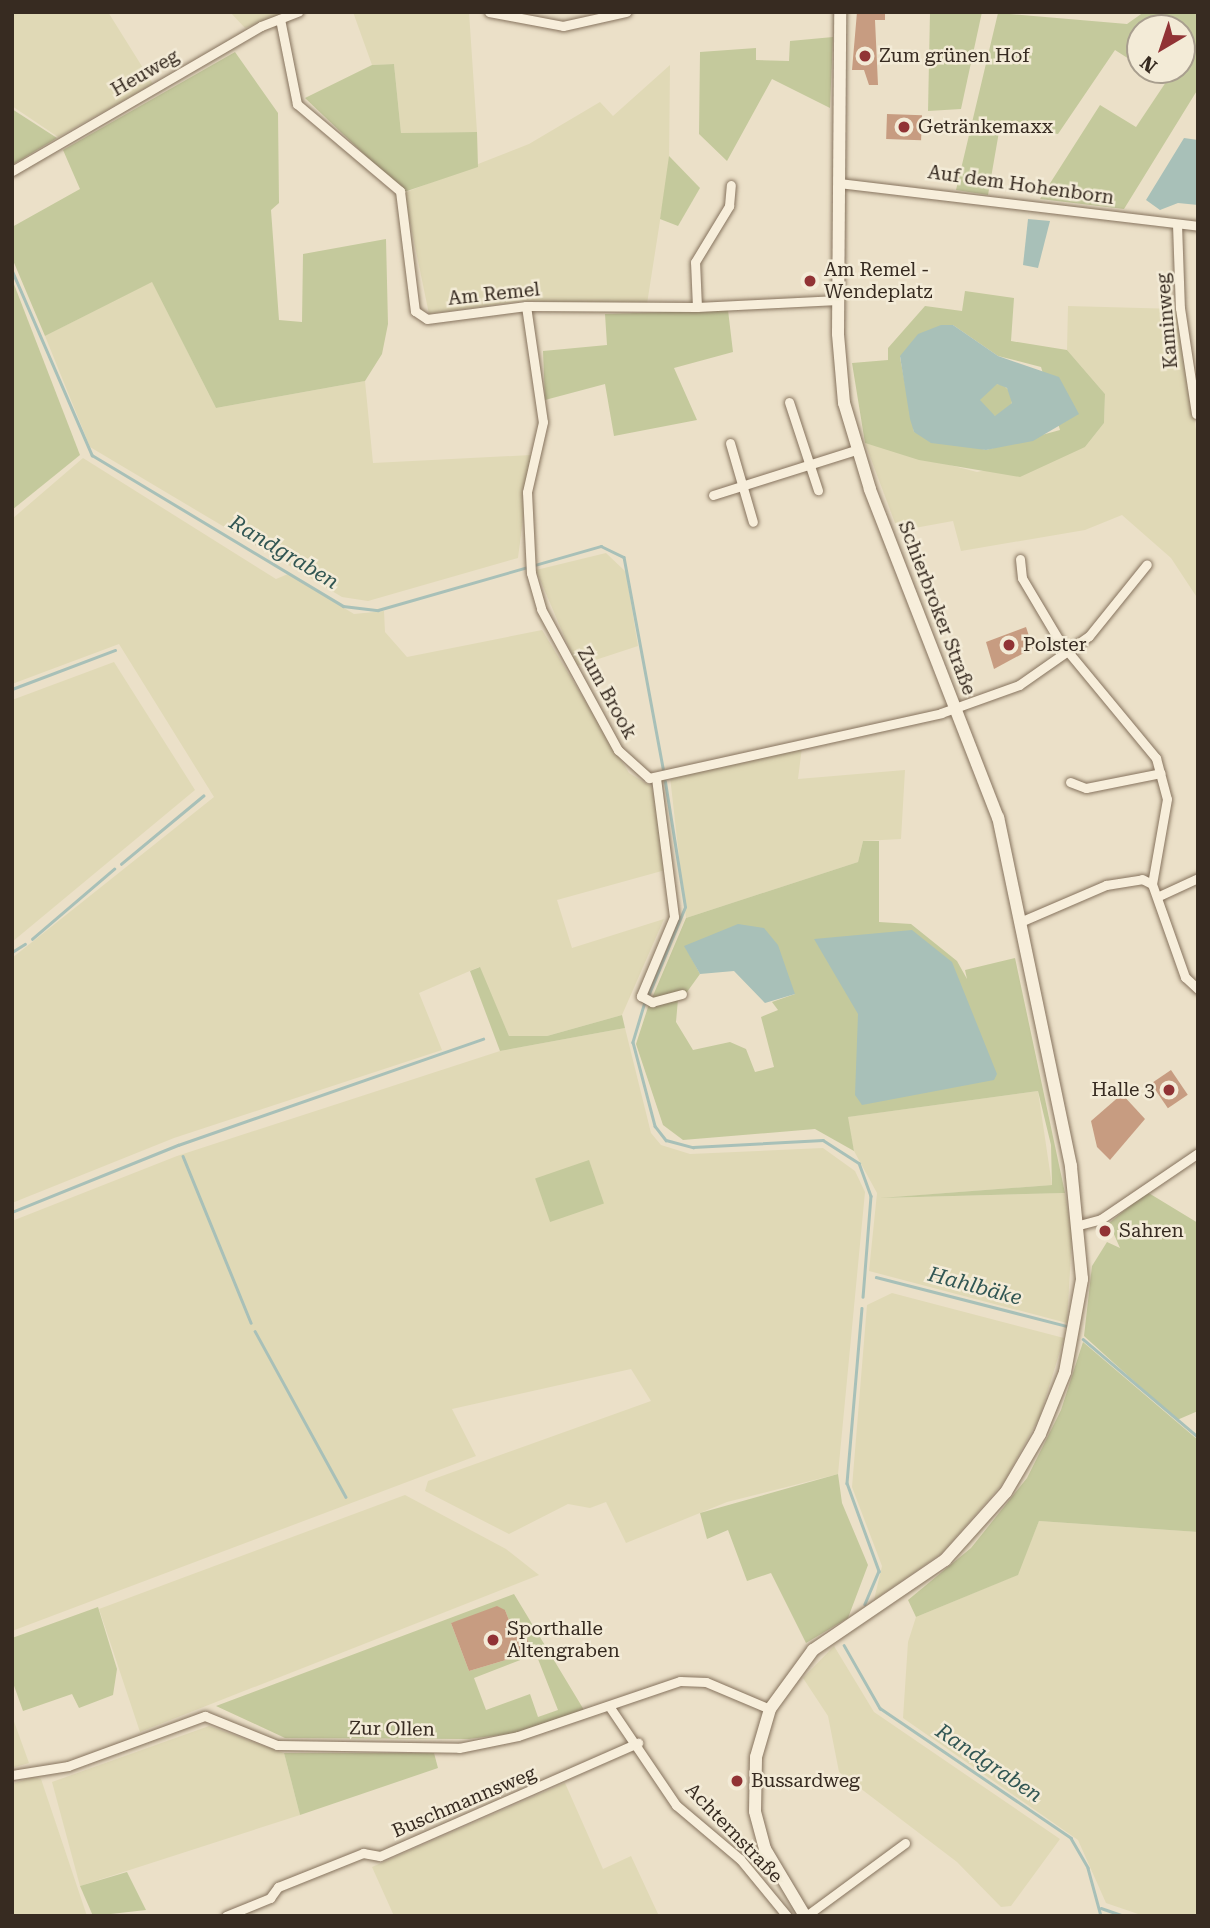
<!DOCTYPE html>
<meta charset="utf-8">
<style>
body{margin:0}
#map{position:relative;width:1210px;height:1928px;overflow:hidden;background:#ebe0c8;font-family:"Roboto Serif",serif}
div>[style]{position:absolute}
.farmland>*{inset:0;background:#e0d9b6}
.green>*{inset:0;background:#c4c99c;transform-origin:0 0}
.round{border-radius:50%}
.water>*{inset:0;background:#a8c0b8}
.stream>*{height:2.5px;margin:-1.25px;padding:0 1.25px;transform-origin:1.25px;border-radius:1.25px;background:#a8c0b8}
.building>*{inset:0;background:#c79c81;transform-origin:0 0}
.roads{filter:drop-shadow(0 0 2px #86735e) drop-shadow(0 0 2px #86735e)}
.minor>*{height:9px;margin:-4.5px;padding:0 4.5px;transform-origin:4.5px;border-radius:4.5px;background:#f7eedb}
.secondary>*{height:12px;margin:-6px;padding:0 6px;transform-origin:6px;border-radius:6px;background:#f7eedb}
.dots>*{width:19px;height:19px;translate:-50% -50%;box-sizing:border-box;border:4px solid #f3ebd7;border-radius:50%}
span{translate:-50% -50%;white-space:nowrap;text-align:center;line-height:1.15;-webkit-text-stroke:5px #f3ebd7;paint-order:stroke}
.poi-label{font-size:19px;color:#372b21}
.left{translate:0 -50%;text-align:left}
.right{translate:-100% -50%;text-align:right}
.street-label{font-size:19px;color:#372b21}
.water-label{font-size:21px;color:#315653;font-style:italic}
.frame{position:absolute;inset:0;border:14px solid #372b21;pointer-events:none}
.north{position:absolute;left:1126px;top:14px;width:70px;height:70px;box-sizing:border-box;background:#f3ebd7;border:2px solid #a89e8e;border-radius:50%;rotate:219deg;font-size:19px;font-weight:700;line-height:28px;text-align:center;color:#372b21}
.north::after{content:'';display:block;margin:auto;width:24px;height:32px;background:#913335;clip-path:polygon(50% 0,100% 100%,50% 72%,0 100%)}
</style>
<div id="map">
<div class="farmland">
<div style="clip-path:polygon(12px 12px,108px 12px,153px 84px,58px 137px,12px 106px)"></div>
<div style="clip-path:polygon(230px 12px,291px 12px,245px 28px)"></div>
<div style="clip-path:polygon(353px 12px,469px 12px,477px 132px,401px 133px,394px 64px,372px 65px)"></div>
<div style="clip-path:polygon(670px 65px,669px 163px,647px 304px,521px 301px,429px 314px,404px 193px,529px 144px,600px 102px,613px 116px)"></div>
<div style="clip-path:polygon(152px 281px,216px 408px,365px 381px,373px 463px,531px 455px,518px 558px,368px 601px,342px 597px,90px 447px,45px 336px)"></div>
<div style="clip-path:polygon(1068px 306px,1178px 309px,1198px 443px,1198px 599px,1171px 558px,1122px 515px,1085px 530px,961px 551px,953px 521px,898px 531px,865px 443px,977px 472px,1085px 447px,1104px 423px,1105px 394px,1067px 350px)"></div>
<div style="clip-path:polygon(83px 458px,276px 579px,288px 574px,354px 614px,384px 611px,385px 632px,407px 657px,542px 630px,629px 773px,652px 787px,669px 869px,557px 900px,572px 948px,664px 919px,622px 1015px,547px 1036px,509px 1036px,479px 967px,419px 993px,442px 1050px,174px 1138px,12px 1203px,12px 958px,214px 797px,119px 644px,12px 684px,12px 519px)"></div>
<div style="clip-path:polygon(606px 553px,626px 572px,638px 646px,577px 666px,536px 570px)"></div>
<div style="clip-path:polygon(114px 662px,195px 790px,12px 942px,12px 700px)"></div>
<div style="clip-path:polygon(802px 747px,798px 779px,905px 770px,901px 839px,863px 841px,858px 862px,686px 918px,670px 777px)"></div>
<div style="clip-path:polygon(625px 1028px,651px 1133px,661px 1145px,690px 1154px,823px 1148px,855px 1171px,865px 1192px,838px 1474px,727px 1502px,626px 1543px,606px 1502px,590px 1508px,568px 1504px,509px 1534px,425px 1491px,428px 1481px,651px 1401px,631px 1369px,452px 1409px,476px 1456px,12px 1631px,12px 1221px,177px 1156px,500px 1051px)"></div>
<div style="clip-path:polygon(1038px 1091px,1052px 1185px,882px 1198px,1065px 1193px,1072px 1234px,1067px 1323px,869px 1271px,877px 1193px,854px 1151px,847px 1117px)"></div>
<div style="clip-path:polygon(892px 1293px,1064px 1338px,1040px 1416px,1004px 1482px,942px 1553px,874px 1600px,882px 1566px,852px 1487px,867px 1305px)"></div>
<div style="clip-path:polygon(405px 1495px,506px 1549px,539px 1575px,140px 1732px,99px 1609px)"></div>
<div style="clip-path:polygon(1039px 1521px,1198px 1532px,1198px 1916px,1141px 1915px,1106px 1903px,1078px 1840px,903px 1718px,908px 1642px,916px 1617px,1017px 1575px)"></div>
<div style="clip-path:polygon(834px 1646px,874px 1712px,1060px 1839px,1011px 1906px,1001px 1907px,957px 1862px,839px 1772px,828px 1716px,803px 1678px)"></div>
<div style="clip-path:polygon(12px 1716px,29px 1763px,12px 1768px)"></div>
<div style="clip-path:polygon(209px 1726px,284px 1753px,300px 1815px,80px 1886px,52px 1782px)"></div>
<div style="clip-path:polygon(33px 1777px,41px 1779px,87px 1916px,12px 1916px,12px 1784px)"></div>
<div style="clip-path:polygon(565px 1783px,603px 1869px,631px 1856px,659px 1916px,394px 1916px,372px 1867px)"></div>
</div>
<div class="green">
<div style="clip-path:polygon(930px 12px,982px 12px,961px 109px,928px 111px)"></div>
<div style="clip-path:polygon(1144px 12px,1198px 12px,1198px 89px,1124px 209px,1040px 199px,1100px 105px,1136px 127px,1166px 82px,1147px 70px,1182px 70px,1182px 28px,1140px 28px,1140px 66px,1115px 50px,1058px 134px,1000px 126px,988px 195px,956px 190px,998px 13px,1127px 24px)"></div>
<div style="clip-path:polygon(833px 37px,830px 108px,772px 79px,727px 161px,699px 134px,700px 52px,756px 48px,756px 60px,789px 61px,790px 41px)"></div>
<div style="clip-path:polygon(235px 52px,278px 113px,279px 203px,271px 210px,279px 320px,302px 322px,303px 254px,386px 239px,388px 324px,382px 354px,365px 381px,216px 408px,152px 282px,45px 336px,12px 258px,12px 227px,80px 189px,63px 150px)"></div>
<div style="clip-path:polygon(394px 64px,401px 133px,477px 132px,478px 167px,404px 192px,305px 98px,372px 65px)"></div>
<div style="clip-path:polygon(12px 109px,57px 138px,12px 165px)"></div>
<div style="clip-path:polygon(669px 156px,700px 188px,678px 226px,660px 219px)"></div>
<div style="clip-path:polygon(12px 279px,80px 455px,12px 510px)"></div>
<div style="clip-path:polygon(evenodd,965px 291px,1014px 298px,1011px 341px,1067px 350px,1105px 394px,1104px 423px,1085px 447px,1020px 477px,919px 460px,865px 443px,852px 363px,888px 360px,888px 348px,925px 306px,962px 311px,965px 291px,953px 325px,998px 356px,1041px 367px,1060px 430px,986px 450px,914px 432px,900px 357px,953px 325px)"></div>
<div style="clip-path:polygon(728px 310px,733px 352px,674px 368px,697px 420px,614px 436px,605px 384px,545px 400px,543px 351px,607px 345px,605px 314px)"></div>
<div class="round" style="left:980px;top:384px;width:32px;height:32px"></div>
<div style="clip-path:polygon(863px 841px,879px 841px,879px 922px,911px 924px,957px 961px,967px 979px,965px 970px,1015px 958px,1065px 1193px,880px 1198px,1052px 1185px,1051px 1145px,1038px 1091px,848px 1117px,854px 1151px,815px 1129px,683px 1140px,663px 1125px,636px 1044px,649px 1004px,678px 999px,676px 1022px,693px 1050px,730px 1042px,746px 1049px,755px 1072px,774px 1067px,761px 1017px,778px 1010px,772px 1002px,795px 994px,685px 946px,700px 974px,687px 992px,652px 998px,686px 918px,858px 862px)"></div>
<div style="clip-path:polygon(480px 967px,509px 1036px,547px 1036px,622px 1015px,625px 1028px,500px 1051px,470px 971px)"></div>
<div style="left:589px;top:1160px;width:46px;height:57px;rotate:71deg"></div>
<div style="clip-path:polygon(1147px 1192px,1198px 1223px,1198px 1411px,1177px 1420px,1084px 1336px,1092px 1266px,1107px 1242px,1120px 1248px,1109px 1223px)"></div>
<div style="clip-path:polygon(1083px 1342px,1198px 1440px,1198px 1532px,1039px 1521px,1018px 1575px,916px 1617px,908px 1600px,971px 1548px,1027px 1478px,1061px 1410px)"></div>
<div style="clip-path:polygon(838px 1474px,842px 1503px,868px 1565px,848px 1618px,806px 1643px,771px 1573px,747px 1581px,728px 1530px,707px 1539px,700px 1513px)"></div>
<div style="clip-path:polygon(evenodd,514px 1594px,584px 1710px,515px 1733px,469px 1739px,285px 1738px,216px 1706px,514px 1594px,505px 1610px,512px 1628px,522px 1624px,532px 1652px,469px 1671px,451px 1623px,505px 1610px,514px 1594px,536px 1654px,558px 1710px,538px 1717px,530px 1694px,486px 1710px,474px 1678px,536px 1654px)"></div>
<div style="clip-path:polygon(98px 1607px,117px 1669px,113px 1695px,79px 1708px,72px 1694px,23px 1711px,12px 1680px,12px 1638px)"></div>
<div style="clip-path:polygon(284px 1753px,434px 1753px,438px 1768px,300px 1815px)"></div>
<div style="clip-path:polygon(127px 1872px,146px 1910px,93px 1916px,80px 1886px)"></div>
</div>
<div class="water">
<div style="clip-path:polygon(1184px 138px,1198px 140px,1198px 205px,1178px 203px,1160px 210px,1146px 200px)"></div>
<div style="clip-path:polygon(1028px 219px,1050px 221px,1038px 268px,1023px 265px)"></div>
<div style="clip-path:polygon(evenodd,941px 325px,953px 325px,998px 356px,1059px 377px,1079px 414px,1033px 441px,986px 450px,931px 443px,914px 432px,910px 419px,900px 356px,918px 334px,941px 325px,997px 384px,1007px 388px,1012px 403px,995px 416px,980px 400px,997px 384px)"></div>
<div style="clip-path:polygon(738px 924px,764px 928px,778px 945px,795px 994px,765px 1003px,734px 971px,700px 974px,684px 946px)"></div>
<div style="clip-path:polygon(912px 930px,952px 962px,997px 1074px,994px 1080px,862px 1105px,855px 1095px,858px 1014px,814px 939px)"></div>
</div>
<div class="stream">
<div style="left:12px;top:270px;width:202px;rotate:66.6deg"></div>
<div style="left:92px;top:455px;width:293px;rotate:31deg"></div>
<div style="left:343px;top:606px;width:35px;rotate:7deg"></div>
<div style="left:378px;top:610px;width:232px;rotate:-16deg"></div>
<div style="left:601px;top:546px;width:25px;rotate:26deg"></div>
<div style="left:624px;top:557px;width:215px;rotate:79.5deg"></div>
<div style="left:12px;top:689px;width:110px;rotate:-20.7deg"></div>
<div style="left:121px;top:864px;width:107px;rotate:-39.7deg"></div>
<div style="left:32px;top:939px;width:108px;rotate:-40.5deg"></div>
<div style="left:12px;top:952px;width:15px;rotate:-32deg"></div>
<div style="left:648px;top:996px;width:96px;rotate:-67.4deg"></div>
<div style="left:685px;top:907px;width:127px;rotate:-99.1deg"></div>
<div style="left:645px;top:1002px;width:42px;rotate:106.7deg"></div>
<div style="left:633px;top:1042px;width:87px;rotate:75.3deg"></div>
<div style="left:655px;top:1126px;width:18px;rotate:52deg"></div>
<div style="left:666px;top:1140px;width:28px;rotate:15deg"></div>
<div style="left:693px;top:1147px;width:130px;rotate:-3.1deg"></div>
<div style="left:823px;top:1140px;width:43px;rotate:32.6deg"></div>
<div style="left:859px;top:1163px;width:35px;rotate:70deg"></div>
<div style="left:871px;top:1196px;width:101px;rotate:94.5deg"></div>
<div style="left:183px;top:1156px;width:180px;rotate:67.8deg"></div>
<div style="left:12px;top:1212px;width:179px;rotate:-22deg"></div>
<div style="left:178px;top:1145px;width:323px;rotate:-19.2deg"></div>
<div style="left:876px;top:1277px;width:197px;rotate:14.4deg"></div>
<div style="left:862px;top:1308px;width:176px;rotate:94.9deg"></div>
<div style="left:847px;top:1483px;width:94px;rotate:70deg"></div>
<div style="left:879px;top:1571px;width:36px;rotate:113deg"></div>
<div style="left:255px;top:1331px;width:189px;rotate:61.3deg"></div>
<div style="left:1083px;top:1339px;width:151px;rotate:40.4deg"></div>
<div style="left:844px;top:1645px;width:73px;rotate:60.3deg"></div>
<div style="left:880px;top:1708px;width:231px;rotate:34.2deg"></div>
<div style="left:1071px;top:1838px;width:34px;rotate:60deg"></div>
<div style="left:1088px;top:1868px;width:50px;rotate:74.8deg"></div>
<div style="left:1101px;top:1908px;width:24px;rotate:19deg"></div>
</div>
<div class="building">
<div style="clip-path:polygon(857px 12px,885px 12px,885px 20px,875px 20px,878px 85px,869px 85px,864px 70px,852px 70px)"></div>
<div style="left:887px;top:114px;width:35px;height:25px;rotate:2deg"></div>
<div style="clip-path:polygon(1026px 627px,1033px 648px,994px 669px,986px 642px)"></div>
<div style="left:1171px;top:1070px;width:30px;height:24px;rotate:56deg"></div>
<div style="clip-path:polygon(1122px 1094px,1145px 1119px,1110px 1160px,1097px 1147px,1091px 1121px)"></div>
<div style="clip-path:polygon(497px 1606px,505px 1610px,512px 1628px,522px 1624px,532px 1652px,469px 1671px,451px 1623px)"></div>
</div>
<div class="roads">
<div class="minor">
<div style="left:489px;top:12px;width:75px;rotate:10.7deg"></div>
<div style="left:563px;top:26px;width:65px;rotate:-12.5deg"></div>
<div style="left:280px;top:19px;width:87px;rotate:78.7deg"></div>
<div style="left:297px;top:104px;width:135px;rotate:40.2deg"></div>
<div style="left:400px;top:191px;width:121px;rotate:82.9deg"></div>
<div style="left:415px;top:311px;width:14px;rotate:34deg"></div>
<div style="left:427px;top:319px;width:100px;rotate:-7.5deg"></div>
<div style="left:526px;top:306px;width:171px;rotate:0.3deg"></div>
<div style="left:697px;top:307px;width:141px;rotate:-2.8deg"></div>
<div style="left:12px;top:171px;width:288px;rotate:-30.2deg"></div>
<div style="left:261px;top:26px;width:40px;rotate:-21deg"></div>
<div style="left:839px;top:183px;width:362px;rotate:6.8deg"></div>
<div style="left:1177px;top:224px;width:84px;rotate:88deg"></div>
<div style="left:1180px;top:308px;width:107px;rotate:81.4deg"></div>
<div style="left:526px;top:306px;width:117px;rotate:81.7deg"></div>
<div style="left:543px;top:422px;width:72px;rotate:102.9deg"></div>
<div style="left:527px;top:492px;width:81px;rotate:87.2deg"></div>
<div style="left:531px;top:573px;width:37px;rotate:74deg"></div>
<div style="left:541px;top:609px;width:161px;rotate:61.4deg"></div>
<div style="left:618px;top:750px;width:42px;rotate:42.1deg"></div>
<div style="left:649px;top:778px;width:299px;rotate:-12.5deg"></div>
<div style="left:941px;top:713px;width:83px;rotate:-19.7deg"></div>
<div style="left:1019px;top:685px;width:85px;rotate:-35deg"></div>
<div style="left:1089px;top:636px;width:92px;rotate:-51.1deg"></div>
<div style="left:697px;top:307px;width:45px;rotate:-92.5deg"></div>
<div style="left:695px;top:262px;width:66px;rotate:-58.7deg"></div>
<div style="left:729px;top:206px;width:21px;rotate:-85deg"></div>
<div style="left:789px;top:402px;width:93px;rotate:71.8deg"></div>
<div style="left:730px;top:443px;width:82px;rotate:73.8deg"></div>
<div style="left:713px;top:495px;width:150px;rotate:-17.5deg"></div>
<div style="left:1020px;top:559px;width:19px;rotate:84deg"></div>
<div style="left:1022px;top:578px;width:74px;rotate:59.3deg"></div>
<div style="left:1060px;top:642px;width:151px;rotate:50.4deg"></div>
<div style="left:1156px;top:758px;width:42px;rotate:75deg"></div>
<div style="left:1167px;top:799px;width:86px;rotate:100deg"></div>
<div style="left:1152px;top:884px;width:99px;rotate:70.5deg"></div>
<div style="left:1185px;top:977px;width:18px;rotate:43deg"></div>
<div style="left:656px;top:778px;width:140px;rotate:82.6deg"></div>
<div style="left:674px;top:917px;width:86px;rotate:112.7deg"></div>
<div style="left:641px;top:996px;width:13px;rotate:29deg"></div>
<div style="left:652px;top:1002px;width:31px;rotate:-15deg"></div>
<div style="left:1070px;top:782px;width:17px;rotate:21deg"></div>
<div style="left:1086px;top:788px;width:76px;rotate:-11.3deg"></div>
<div style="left:1159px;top:896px;width:43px;rotate:-24.8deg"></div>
<div style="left:1020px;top:922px;width:94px;rotate:-23.3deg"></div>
<div style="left:1106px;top:885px;width:36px;rotate:-9deg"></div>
<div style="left:1142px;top:879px;width:11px;rotate:27deg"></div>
<div style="left:1079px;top:1225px;width:23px;rotate:-15deg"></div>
<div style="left:1101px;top:1219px;width:117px;rotate:-34.2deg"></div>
<div style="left:609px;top:1706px;width:120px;rotate:55.9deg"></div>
<div style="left:676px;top:1805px;width:84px;rotate:40.2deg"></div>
<div style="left:740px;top:1859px;width:74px;rotate:50.5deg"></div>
<div style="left:12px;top:1775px;width:57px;rotate:-9.1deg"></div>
<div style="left:68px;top:1766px;width:146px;rotate:-20.1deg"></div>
<div style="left:205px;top:1716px;width:78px;rotate:21.9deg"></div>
<div style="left:277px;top:1745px;width:182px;rotate:0.9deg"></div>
<div style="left:459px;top:1748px;width:60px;rotate:-11.5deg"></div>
<div style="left:518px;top:1736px;width:171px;rotate:-18.8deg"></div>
<div style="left:680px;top:1681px;width:26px;rotate:2deg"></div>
<div style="left:706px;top:1682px;width:69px;rotate:22.9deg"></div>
<div style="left:226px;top:1916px;width:48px;rotate:-22.2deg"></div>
<div style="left:270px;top:1898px;width:14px;rotate:-54deg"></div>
<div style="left:278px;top:1887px;width:92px;rotate:-21.8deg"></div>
<div style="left:363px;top:1853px;width:17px;rotate:10deg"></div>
<div style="left:380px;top:1856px;width:282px;rotate:-23.7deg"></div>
<div style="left:806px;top:1916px;width:123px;rotate:-36.4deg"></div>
</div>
<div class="secondary">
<div style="left:805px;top:1916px;width:78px;rotate:-120.8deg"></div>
<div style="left:765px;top:1849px;width:39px;rotate:-105deg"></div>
<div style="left:755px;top:1811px;width:54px;rotate:-88.9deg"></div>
<div style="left:756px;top:1757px;width:50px;rotate:-73.7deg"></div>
<div style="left:770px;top:1709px;width:73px;rotate:-53.9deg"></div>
<div style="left:813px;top:1650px;width:160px;rotate:-34.3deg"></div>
<div style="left:945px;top:1560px;width:91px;rotate:-48.1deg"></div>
<div style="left:1006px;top:1492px;width:67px;rotate:-59.6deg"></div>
<div style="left:1040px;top:1434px;width:67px;rotate:-68deg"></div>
<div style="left:1065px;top:1372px;width:95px;rotate:-79.6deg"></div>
<div style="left:1082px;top:1279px;width:114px;rotate:-95.6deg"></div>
<div style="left:1071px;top:1166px;width:356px;rotate:-101.8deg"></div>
<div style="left:998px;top:818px;width:353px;rotate:-111.3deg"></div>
<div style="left:870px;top:489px;width:90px;rotate:-106.8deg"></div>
<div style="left:844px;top:403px;width:69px;rotate:-95deg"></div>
<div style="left:838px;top:334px;width:322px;rotate:-89.6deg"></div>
</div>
</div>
<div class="dots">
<div style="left:865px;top:56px;background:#913335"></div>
<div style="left:904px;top:127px;background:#913335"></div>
<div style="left:810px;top:281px;background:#913335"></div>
<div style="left:1009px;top:645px;background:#913335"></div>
<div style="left:1169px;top:1090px;background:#913335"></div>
<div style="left:1105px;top:1231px;background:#913335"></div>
<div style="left:493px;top:1640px;background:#913335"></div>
<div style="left:737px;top:1781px;background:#913335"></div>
</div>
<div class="poi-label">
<span class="left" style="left:879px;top:56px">Zum grünen Hof</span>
<span class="left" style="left:918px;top:127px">Getränkemaxx</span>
<span class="left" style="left:824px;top:281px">Am Remel -<br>Wendeplatz</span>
<span class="left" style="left:1023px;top:645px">Polster</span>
<span class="right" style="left:1155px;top:1090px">Halle 3</span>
<span class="left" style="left:1119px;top:1231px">Sahren</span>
<span class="left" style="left:507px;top:1640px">Sporthalle<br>Altengraben</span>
<span class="left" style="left:751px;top:1781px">Bussardweg</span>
</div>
<div class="street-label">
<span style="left:145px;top:73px;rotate:-30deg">Heuweg</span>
<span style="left:1021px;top:185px;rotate:8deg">Auf dem Hohenborn</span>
<span style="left:494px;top:294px;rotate:-6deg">Am Remel</span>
<span style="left:1167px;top:321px;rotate:-95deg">Kaminweg</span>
<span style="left:937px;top:608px;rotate:69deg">Schierbroker Straße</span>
<span style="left:607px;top:693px;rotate:61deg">Zum Brook</span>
<span style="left:392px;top:1729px;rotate:1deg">Zur Ollen</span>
<span style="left:464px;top:1802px;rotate:-23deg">Buschmannsweg</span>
<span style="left:734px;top:1833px;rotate:46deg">Achternstraße</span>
</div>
<div class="water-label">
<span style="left:284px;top:552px;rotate:31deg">Randgraben</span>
<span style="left:975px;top:1286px;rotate:15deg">Hahlbäke</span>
<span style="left:989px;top:1763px;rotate:34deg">Randgraben</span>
</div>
<div class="frame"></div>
<div class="north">N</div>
</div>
